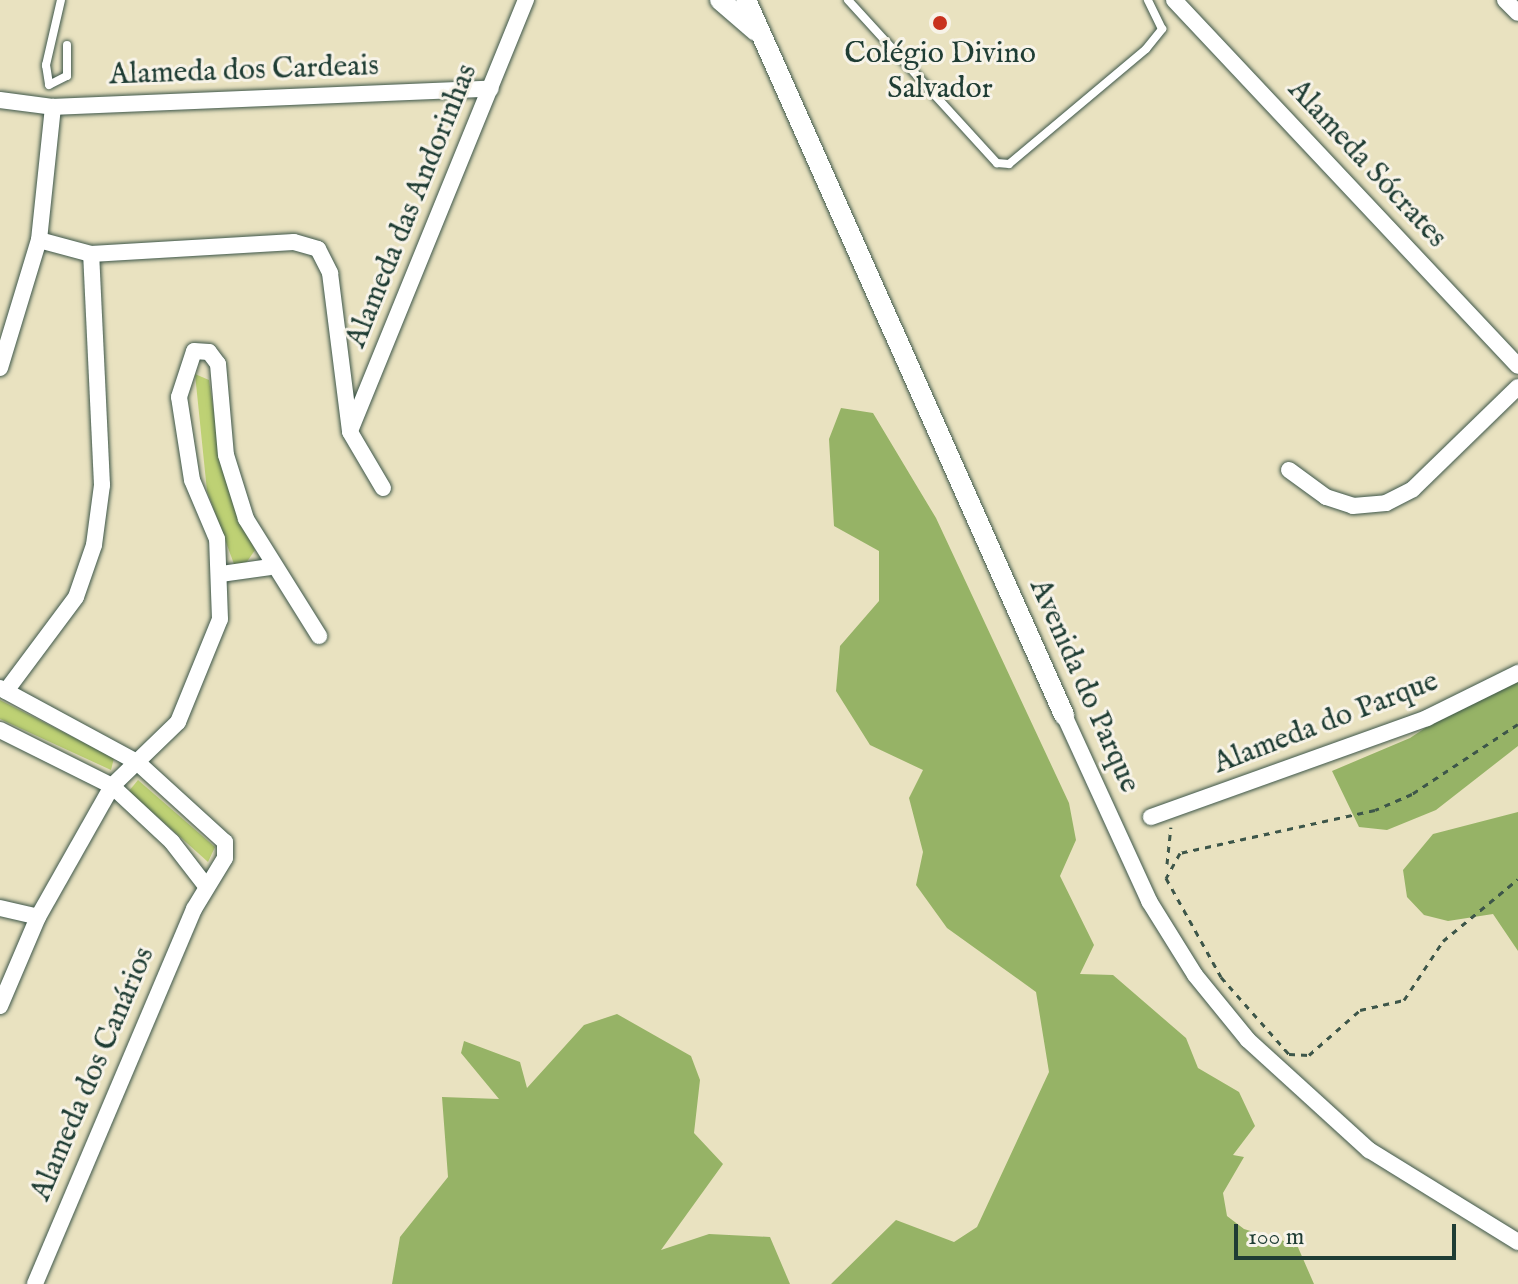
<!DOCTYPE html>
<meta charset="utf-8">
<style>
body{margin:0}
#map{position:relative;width:1518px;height:1284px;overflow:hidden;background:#e9e2c0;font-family:"IM FELL English",serif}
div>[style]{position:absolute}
.green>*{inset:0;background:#bed174}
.forest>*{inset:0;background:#96b366}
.path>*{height:3px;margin-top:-1.5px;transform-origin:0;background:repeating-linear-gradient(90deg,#3d5649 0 6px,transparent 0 12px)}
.roads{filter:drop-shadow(0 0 2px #3d5649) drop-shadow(0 0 2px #3d5649)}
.service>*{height:8px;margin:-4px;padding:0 4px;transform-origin:4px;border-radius:4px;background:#fff}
.minor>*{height:16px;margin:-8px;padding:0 8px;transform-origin:8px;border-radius:8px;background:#fff}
.tertiary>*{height:20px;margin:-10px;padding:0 10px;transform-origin:10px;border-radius:10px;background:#fff}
.dots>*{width:22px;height:22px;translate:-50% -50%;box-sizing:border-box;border:4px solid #f7f3e8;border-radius:50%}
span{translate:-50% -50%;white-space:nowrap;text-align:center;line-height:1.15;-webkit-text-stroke:6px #f7f3e8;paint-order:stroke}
.poi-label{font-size:30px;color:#1f3d34}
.street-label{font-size:30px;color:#1f3d34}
.scale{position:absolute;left:1234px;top:1224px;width:222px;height:36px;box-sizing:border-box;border:4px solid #1f3d34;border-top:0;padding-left:10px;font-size:24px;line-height:28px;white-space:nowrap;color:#1f3d34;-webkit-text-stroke:6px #f7f3e8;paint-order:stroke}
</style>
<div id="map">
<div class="green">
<div style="clip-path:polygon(195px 374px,209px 380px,222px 465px,255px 550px,244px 566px,234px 564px,207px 491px)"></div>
<div style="clip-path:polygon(0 700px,114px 758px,111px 770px,0 719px)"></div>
<div style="clip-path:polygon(138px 780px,215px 847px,208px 862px,129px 791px)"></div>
</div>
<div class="forest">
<div style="clip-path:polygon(841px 408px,873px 413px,936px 518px,1069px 803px,1076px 840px,1060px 876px,1094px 945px,1080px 974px,1113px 975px,1186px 1038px,1198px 1068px,1239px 1092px,1255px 1126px,1233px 1155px,1244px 1157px,1223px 1193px,1227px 1216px,1244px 1229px,1297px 1245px,1314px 1284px,831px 1284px,896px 1220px,954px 1242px,977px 1227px,1049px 1072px,1036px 992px,947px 928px,916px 885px,923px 852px,909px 798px,923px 770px,870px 745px,836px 691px,840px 646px,879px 601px,879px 551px,834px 526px,829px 439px)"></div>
<div style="clip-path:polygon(1518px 667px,1518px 746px,1436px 810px,1387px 830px,1359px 827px,1332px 771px,1410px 738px)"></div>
<div style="clip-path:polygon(1518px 812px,1518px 951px,1493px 914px,1448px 921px,1424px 915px,1407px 897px,1403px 870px,1433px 834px)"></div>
<div style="clip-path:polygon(617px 1014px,691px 1056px,700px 1080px,694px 1133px,723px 1164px,661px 1250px,709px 1234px,770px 1237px,790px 1284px,392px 1284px,400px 1237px,448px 1177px,442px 1097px,499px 1099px,461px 1053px,464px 1041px,520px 1062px,527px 1088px,584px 1025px)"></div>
</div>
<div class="path">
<div style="left:1518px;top:724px;width:127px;rotate:146.6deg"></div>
<div style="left:1412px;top:794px;width:40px;rotate:156.6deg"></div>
<div style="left:1375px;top:810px;width:200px;rotate:167.6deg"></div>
<div style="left:1180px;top:853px;width:29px;rotate:119deg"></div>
<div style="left:1166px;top:878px;width:113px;rotate:60.9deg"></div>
<div style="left:1221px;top:977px;width:103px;rotate:48.6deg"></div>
<div style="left:1289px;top:1054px;width:20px;rotate:3deg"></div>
<div style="left:1309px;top:1055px;width:68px;rotate:-41.4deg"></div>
<div style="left:1360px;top:1010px;width:45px;rotate:-12.8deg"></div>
<div style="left:1404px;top:1000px;width:71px;rotate:-56.5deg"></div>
<div style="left:1443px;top:941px;width:97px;rotate:-39.6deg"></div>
<div style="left:1167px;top:864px;width:37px;rotate:-84deg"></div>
</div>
<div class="roads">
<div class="service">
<div style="left:61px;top:0;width:67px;rotate:103deg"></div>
<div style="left:46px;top:65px;width:20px;rotate:81deg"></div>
<div style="left:49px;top:85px;width:20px;rotate:-27deg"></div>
<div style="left:67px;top:76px;width:31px;rotate:-90deg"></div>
<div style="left:848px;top:0;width:221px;rotate:47.6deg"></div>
<div style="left:997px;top:163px;width:12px;rotate:5deg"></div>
<div style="left:1009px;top:164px;width:179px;rotate:-40deg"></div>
<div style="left:1146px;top:49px;width:26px;rotate:-51deg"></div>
<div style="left:1162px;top:29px;width:32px;rotate:-116deg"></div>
</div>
<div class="minor">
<div style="left:1174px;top:0;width:502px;rotate:46.77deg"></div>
<div style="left:1505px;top:0;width:18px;rotate:45deg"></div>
<div style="left:0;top:100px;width:53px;rotate:7.5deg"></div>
<div style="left:53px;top:107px;width:438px;rotate:-2.4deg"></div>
<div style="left:39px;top:240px;width:54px;rotate:15.1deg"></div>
<div style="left:91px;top:254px;width:203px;rotate:-3.4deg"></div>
<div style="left:294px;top:242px;width:25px;rotate:16deg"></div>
<div style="left:318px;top:249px;width:27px;rotate:63deg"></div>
<div style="left:330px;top:273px;width:160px;rotate:82.8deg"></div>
<div style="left:350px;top:432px;width:65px;rotate:59.5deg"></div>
<div style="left:0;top:368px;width:134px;rotate:-73.1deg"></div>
<div style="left:39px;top:240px;width:134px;rotate:-84deg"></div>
<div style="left:350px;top:431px;width:466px;rotate:-67.8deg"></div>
<div style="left:1289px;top:470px;width:46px;rotate:36.1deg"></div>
<div style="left:1326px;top:497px;width:28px;rotate:18deg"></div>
<div style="left:1353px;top:506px;width:33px;rotate:-5deg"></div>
<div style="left:1386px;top:503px;width:30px;rotate:-27deg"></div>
<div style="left:1413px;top:489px;width:146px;rotate:-44.2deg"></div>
<div style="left:221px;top:574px;width:49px;rotate:-8.1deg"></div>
<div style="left:0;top:688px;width:156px;rotate:28.4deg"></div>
<div style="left:137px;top:762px;width:119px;rotate:42.3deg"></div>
<div style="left:225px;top:842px;width:16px;rotate:90deg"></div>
<div style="left:225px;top:858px;width:60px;rotate:121.3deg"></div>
<div style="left:194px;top:909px;width:407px;rotate:113deg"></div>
<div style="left:6px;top:691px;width:117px;rotate:-53.3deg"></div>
<div style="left:76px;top:597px;width:55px;rotate:-70.9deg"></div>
<div style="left:94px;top:545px;width:61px;rotate:-82.4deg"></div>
<div style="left:102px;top:485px;width:231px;rotate:-92.7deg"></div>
<div style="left:1064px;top:715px;width:205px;rotate:65.4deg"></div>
<div style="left:1149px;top:901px;width:87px;rotate:58.1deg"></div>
<div style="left:1195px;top:975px;width:84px;rotate:50.8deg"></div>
<div style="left:1248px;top:1040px;width:164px;rotate:42.3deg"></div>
<div style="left:1369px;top:1150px;width:175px;rotate:31.7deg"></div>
<div style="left:0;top:730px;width:125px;rotate:26.6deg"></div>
<div style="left:112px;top:786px;width:82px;rotate:43deg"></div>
<div style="left:172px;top:842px;width:56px;rotate:52.3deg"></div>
<div style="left:1151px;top:817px;width:293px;rotate:-19.7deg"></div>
<div style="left:1427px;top:718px;width:102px;rotate:-26.3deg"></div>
<div style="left:0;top:908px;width:39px;rotate:13deg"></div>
<div style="left:0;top:1006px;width:97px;rotate:-66.9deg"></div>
<div style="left:38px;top:917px;width:150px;rotate:-60.5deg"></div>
<div style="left:112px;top:786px;width:92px;rotate:-44.1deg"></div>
<div style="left:178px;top:722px;width:111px;rotate:-67.8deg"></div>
<div style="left:220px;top:619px;width:80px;rotate:-92.1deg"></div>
<div style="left:217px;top:539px;width:64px;rotate:-113deg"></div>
<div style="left:192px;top:480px;width:84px;rotate:-98.9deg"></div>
<div style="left:179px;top:397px;width:48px;rotate:-71.9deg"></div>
<div style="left:194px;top:351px;width:15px;rotate:4deg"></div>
<div style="left:209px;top:352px;width:15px;rotate:53deg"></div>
<div style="left:218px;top:364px;width:91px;rotate:85deg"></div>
<div style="left:226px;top:455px;width:67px;rotate:72.6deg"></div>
<div style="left:246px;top:519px;width:138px;rotate:58deg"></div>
</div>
<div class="tertiary">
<div style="left:720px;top:0;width:48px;rotate:40.7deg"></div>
<div style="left:746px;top:0;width:783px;rotate:66.02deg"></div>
</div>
</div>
<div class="dots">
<div style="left:940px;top:23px;background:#c8321e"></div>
</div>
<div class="poi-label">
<span style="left:940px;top:71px">Colégio Divino<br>Salvador</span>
</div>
<div class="street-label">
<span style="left:244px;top:71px;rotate:-2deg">Alameda dos Cardeais</span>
<span style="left:1367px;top:164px;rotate:47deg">Alameda Sócrates</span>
<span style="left:412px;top:206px;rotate:-68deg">Alameda das Andorinhas</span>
<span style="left:1084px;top:686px;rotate:66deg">Avenida do Parque</span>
<span style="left:1326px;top:723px;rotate:-21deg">Alameda do Parque</span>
<span style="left:93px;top:1074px;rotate:-67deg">Alameda dos Canários</span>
</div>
<div class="scale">100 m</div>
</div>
